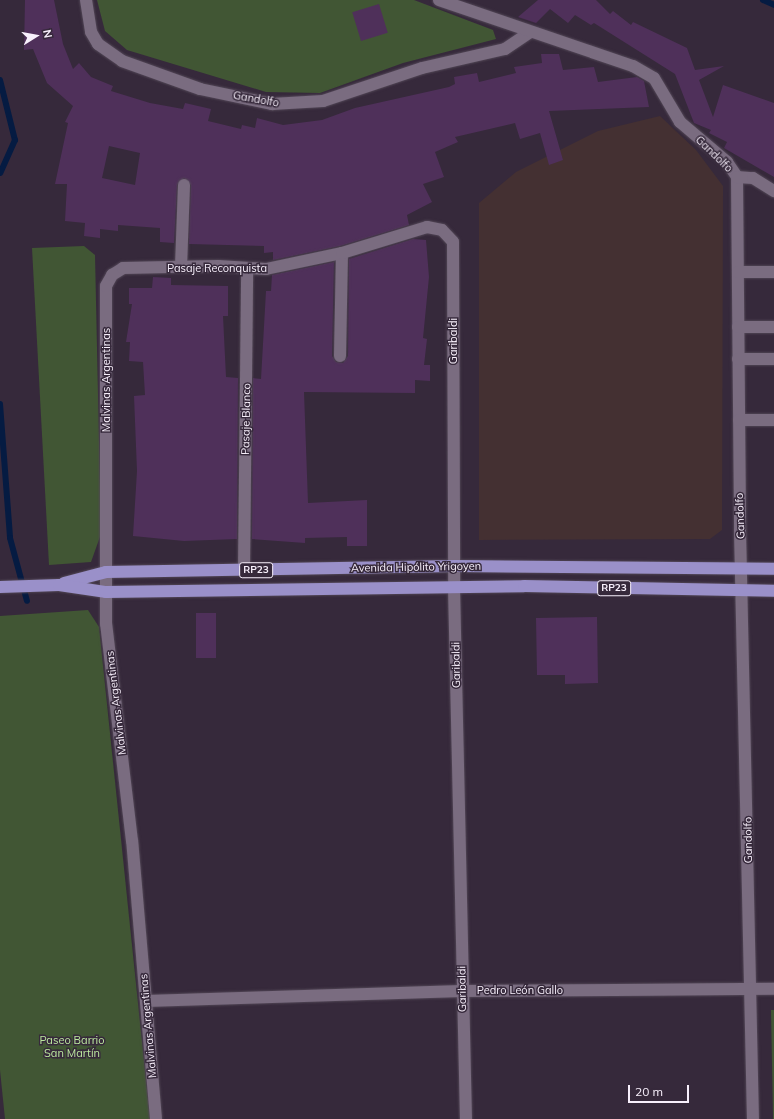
<!DOCTYPE html>
<meta charset="utf-8">
<style>
body{margin:0}
#map{position:relative;width:774px;height:1119px;overflow:hidden;background:#36293b;font-family:Mulish,sans-serif}
div>[style]{position:absolute}
.industrial>*{inset:0;background:#443032}
.green>*{inset:0;background:#415634}
.stream>*{height:6px;margin:-3px;padding:0 3px;transform-origin:3px;border-radius:3px;background:#051b42}
.building>*{inset:0;background:#4f305a;transform-origin:0 0}
.roads{filter:drop-shadow(0 0 1px #524756) drop-shadow(0 0 1px #524756)}
.minor>*{height:12px;margin:-6px;padding:0 6px;transform-origin:6px;border-radius:6px;background:#7a6c80}
.major>*{height:12px;margin:-6px;padding:0 6px;transform-origin:6px;border-radius:6px;background:#9a90c9}
span{translate:-50% -50%;white-space:nowrap;text-align:center;line-height:1.15;-webkit-text-stroke:3px #36293b;paint-order:stroke}
.shield-label span{padding:1px 3px;background:#36293b;border:1px solid;border-radius:3px;-webkit-text-stroke-width:0}
.shield-label{font-size:10px;color:#f8f0fc;font-weight:700}
.street-label{font-size:11px;color:#f8f0fc}
.park-label{font-size:11px;color:#bce99e}
.north{position:absolute;left:16px;top:16px;width:40px;height:40px;-webkit-text-stroke:3px #36293b;paint-order:stroke;rotate:79deg;font-size:11px;font-weight:700;line-height:16px;text-align:center;color:#f8f0fc}
.north::after{content:'';display:block;margin:auto;width:14px;height:18px;background:#f8f0fc;clip-path:polygon(50% 0,100% 100%,50% 72%,0 100%)}
.scale{position:absolute;left:628px;top:1085px;width:61px;height:18px;box-sizing:border-box;border:2px solid #f8f0fc;border-top:0;padding-left:5px;font-size:12px;line-height:14px;white-space:nowrap;color:#f8f0fc;-webkit-text-stroke:3px #36293b;paint-order:stroke}
</style>
<div id="map">
<div class="industrial">
<div style="clip-path:polygon(660px 116px,696px 150px,723px 186px,722px 530px,710px 539px,479px 540px,479px 203px,516px 172px,598px 131px)"></div>
</div>
<div class="green">
<div style="clip-path:polygon(97px 0,414px 0,493px 30px,496px 39px,403px 63px,320px 93px,266px 92px,127px 50px,105px 31px)"></div>
<div style="clip-path:polygon(84px 246px,95px 255px,101px 534px,91px 562px,49px 565px,32px 248px)"></div>
<div style="clip-path:polygon(88px 610px,99px 627px,150px 1119px,5px 1119px,0 1070px,0 616px)"></div>
<div style="clip-path:polygon(771px 1010px,774px 1010px,774px 1119px,773px 1119px)"></div>
</div>
<div class="stream">
<div style="left:763px;top:0;width:12px;rotate:24deg"></div>
<div style="left:0;top:80px;width:62px;rotate:76deg"></div>
<div style="left:15px;top:140px;width:36px;rotate:114deg"></div>
<div style="left:0;top:404px;width:134px;rotate:85.7deg"></div>
<div style="left:10px;top:538px;width:65px;rotate:74.9deg"></div>
</div>
<div class="building">
<div style="clip-path:polygon(evenodd,25px 0,54px 0,63px 44px,73px 69px,79px 63px,91px 77px,113px 86px,111px 91px,150px 103px,183px 109px,185px 103px,211px 109px,208px 121px,241px 129px,242px 125px,255px 128px,257px 118px,283px 125px,322px 120px,355px 108px,449px 87px,455px 84px,454px 77px,477px 73px,479px 82px,516px 73px,514px 67px,542px 63px,541px 54px,559px 54px,563px 70px,594px 67px,598px 82px,637px 77px,644px 81px,649px 107px,549px 111px,563px 160px,549px 165px,540px 133px,520px 139px,515px 123px,455px 137px,458px 142px,435px 152px,444px 177px,423px 184px,432px 202px,407px 215px,409px 225px,340px 246px,273px 260px,273px 252px,264px 253px,264px 246px,189px 244px,191px 185px,184px 178px,177px 185px,174px 243px,160px 242px,160px 228px,118px 225px,118px 231px,100px 229px,100px 238px,84px 236px,85px 223px,65px 221px,67px 184px,55px 184px,68px 123px,65px 122px,73px 106px,47px 83px,33px 49px,24px 50px,25px 0,109px 146px,140px 153px,135px 185px,102px 178px,109px 146px)"></div>
<div style="clip-path:polygon(538px 0,596px 0,610px 14px,613px 11px,631px 25px,633px 22px,687px 48px,695px 70px,724px 66px,699px 80px,713px 117px,723px 85px,774px 103px,774px 177px,724px 148px,727px 142px,709px 133px,711px 130px,694px 123px,675px 74px,594px 23px,591px 25px,575px 15px,568px 23px,550px 9px,536px 23px,518px 17px)"></div>
<div style="left:379px;top:4px;width:30px;height:28px;rotate:73deg"></div>
<div style="clip-path:polygon(413px 239px,426px 240px,429px 277px,423px 338px,427px 339px,424px 365px,430px 365px,430px 381px,415px 380px,415px 393px,304px 392px,308px 503px,367px 500px,367px 546px,347px 546px,347px 537px,305px 538px,305px 543px,252px 539px,253px 378px,261px 379px,266px 291px,271px 291px,272px 275px,334px 262px,332px 356px,336px 362px,343px 363px,348px 356px,349px 259px)"></div>
<div style="clip-path:polygon(153px 277px,171px 278px,171px 285px,228px 286px,228px 316px,223px 316px,226px 377px,238px 378px,237px 539px,184px 541px,133px 536px,137px 471px,134px 396px,145px 395px,143px 362px,129px 361px,130px 342px,126px 342px,132px 304px,129px 304px,129px 288px,152px 288px)"></div>
<div style="left:196px;top:613px;width:20px;height:45px"></div>
<div style="clip-path:polygon(597px 617px,598px 683px,565px 684px,565px 675px,537px 675px,536px 618px)"></div>
</div>
<div class="roads">
<div class="minor">
<div style="left:86px;top:0;width:32px;rotate:81deg"></div>
<div style="left:91px;top:32px;width:14px;rotate:60deg"></div>
<div style="left:98px;top:44px;width:29px;rotate:35deg"></div>
<div style="left:122px;top:61px;width:83px;rotate:19.7deg"></div>
<div style="left:200px;top:89px;width:74px;rotate:11.8deg"></div>
<div style="left:272px;top:104px;width:51px;rotate:-3.4deg"></div>
<div style="left:323px;top:101px;width:104px;rotate:-18.4deg"></div>
<div style="left:422px;top:68px;width:85px;rotate:-12.9deg"></div>
<div style="left:505px;top:49px;width:30px;rotate:-34deg"></div>
<div style="left:439px;top:0;width:205px;rotate:18.8deg"></div>
<div style="left:633px;top:66px;width:24px;rotate:30deg"></div>
<div style="left:654px;top:78px;width:51px;rotate:59.4deg"></div>
<div style="left:680px;top:122px;width:62px;rotate:40.4deg"></div>
<div style="left:727px;top:162px;width:18px;rotate:56deg"></div>
<div style="left:737px;top:177px;width:353px;rotate:89.5deg"></div>
<div style="left:740px;top:530px;width:589px;rotate:88.74deg"></div>
<div style="left:737px;top:177px;width:16px;rotate:4deg"></div>
<div style="left:753px;top:178px;width:25px;rotate:32deg"></div>
<div style="left:181px;top:267px;width:82px;rotate:-87.9deg"></div>
<div style="left:738px;top:272px;width:36px"></div>
<div style="left:738px;top:327px;width:36px"></div>
<div style="left:340px;top:356px;width:103px;rotate:-88.9deg"></div>
<div style="left:738px;top:359px;width:36px"></div>
<div style="left:739px;top:420px;width:35px"></div>
<div style="left:244px;top:571px;width:303px;rotate:-89.4deg"></div>
<div style="left:146px;top:1001px;width:316px;rotate:-1.8deg"></div>
<div style="left:462px;top:991px;width:312px;rotate:-0.4deg"></div>
<div style="left:156px;top:1119px;width:279px;rotate:-94.9deg"></div>
<div style="left:132px;top:841px;width:219px;rotate:-96.8deg"></div>
<div style="left:106px;top:624px;width:338px;rotate:-90deg"></div>
<div style="left:106px;top:286px;width:13px;rotate:-61deg"></div>
<div style="left:112px;top:275px;width:13px;rotate:-32deg"></div>
<div style="left:123px;top:268px;width:95px;rotate:-1.2deg"></div>
<div style="left:218px;top:266px;width:48px;rotate:3.6deg"></div>
<div style="left:266px;top:269px;width:78px;rotate:-11.9deg"></div>
<div style="left:342px;top:253px;width:89px;rotate:-17deg"></div>
<div style="left:427px;top:227px;width:15px;rotate:11deg"></div>
<div style="left:442px;top:230px;width:16px;rotate:47deg"></div>
<div style="left:453px;top:242px;width:345px;rotate:89.8deg"></div>
<div style="left:454px;top:587px;width:532px;rotate:88.71deg"></div>
</div>
<div class="major">
<div style="left:64px;top:583px;width:43px;rotate:-14.7deg"></div>
<div style="left:106px;top:572px;width:349px;rotate:-1deg"></div>
<div style="left:455px;top:566px;width:319px;rotate:0.5deg"></div>
<div style="left:0;top:587px;width:59px;rotate:-1.9deg"></div>
<div style="left:59px;top:585px;width:48px;rotate:8.5deg"></div>
<div style="left:106px;top:592px;width:418px;rotate:-0.8deg"></div>
<div style="left:524px;top:586px;width:250px;rotate:1.1deg"></div>
</div>
</div>
<div class="shield-label">
<span style="left:256px;top:570px">RP23</span>
<span style="left:614px;top:588px">RP23</span>
</div>
<div class="street-label">
<span style="left:256px;top:99px;rotate:10deg">Gandolfo</span>
<span style="left:714px;top:154px;rotate:44deg">Gandolfo</span>
<span style="left:217px;top:268px">Pasaje Reconquista</span>
<span style="left:453px;top:341px;rotate:-90deg">Garibaldi</span>
<span style="left:106px;top:380px;rotate:-90deg">Malvinas Argentinas</span>
<span style="left:246px;top:419px;rotate:-89deg">Pasaje Blanco</span>
<span style="left:740px;top:516px;rotate:-92deg">Gandolfo</span>
<span style="left:416px;top:567px;rotate:-1deg">Avenida Hipólito Yrigoyen</span>
<span style="left:456px;top:665px;rotate:-91deg">Garibaldi</span>
<span style="left:116px;top:703px;rotate:-97deg">Malvinas Argentinas</span>
<span style="left:748px;top:840px;rotate:-91deg">Gandolfo</span>
<span style="left:462px;top:989px;rotate:-91deg">Garibaldi</span>
<span style="left:520px;top:990px">Pedro León Gallo</span>
<span style="left:148px;top:1026px;rotate:-95deg">Malvinas Argentinas</span>
</div>
<div class="park-label">
<span style="left:72px;top:1047px">Paseo Barrio<br>San Martín</span>
</div>
<div class="north">N</div>
<div class="scale">20 m</div>
</div>
